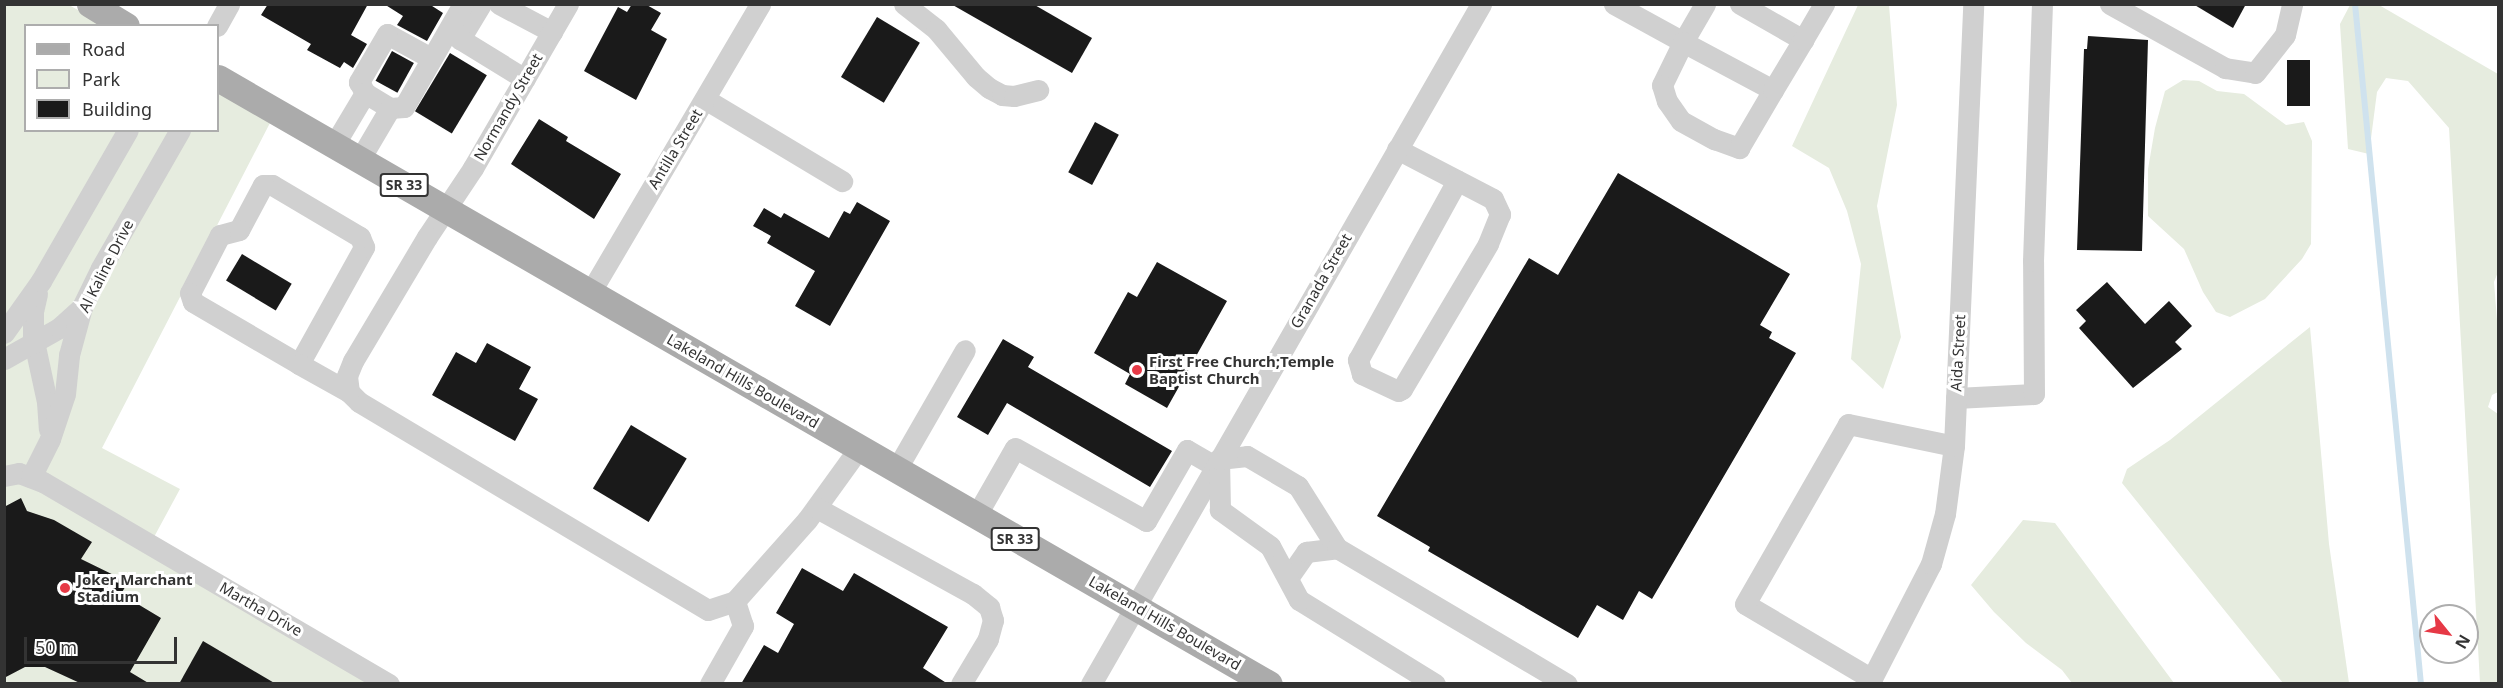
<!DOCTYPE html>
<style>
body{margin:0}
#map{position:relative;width:2503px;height:688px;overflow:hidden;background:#fff;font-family:"Noto Sans",sans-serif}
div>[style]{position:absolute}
.green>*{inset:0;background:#e6ecdf}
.stream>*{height:6px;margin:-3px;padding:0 3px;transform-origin:3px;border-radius:3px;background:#cfe2ee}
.building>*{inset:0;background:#1a1a1a;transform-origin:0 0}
.minor>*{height:21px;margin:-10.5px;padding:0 10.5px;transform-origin:10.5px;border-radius:10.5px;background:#d0d0d0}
.major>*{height:27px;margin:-13.5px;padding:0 13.5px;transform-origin:13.5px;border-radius:13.5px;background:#ababab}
.dots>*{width:16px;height:16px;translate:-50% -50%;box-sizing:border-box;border:3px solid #fff;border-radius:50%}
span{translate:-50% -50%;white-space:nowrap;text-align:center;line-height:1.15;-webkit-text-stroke:6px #fff;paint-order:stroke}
.shield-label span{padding:2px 4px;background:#fff;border:2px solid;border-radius:4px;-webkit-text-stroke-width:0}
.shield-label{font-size:14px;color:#333;font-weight:700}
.street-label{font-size:15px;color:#333}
.poi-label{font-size:15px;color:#333;font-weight:700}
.left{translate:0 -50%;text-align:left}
.frame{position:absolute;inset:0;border:6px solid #333;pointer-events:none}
.legend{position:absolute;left:24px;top:24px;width:195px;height:108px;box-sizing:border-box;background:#fff;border:2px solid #adadad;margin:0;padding:8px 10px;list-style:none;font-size:18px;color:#333}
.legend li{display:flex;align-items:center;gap:12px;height:30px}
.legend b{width:30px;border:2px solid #adadad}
.north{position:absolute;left:2419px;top:604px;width:60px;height:60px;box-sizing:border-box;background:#fff;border:2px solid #adadad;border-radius:50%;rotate:120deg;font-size:16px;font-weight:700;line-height:24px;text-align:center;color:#333}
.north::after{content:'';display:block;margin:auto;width:21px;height:27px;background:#e63946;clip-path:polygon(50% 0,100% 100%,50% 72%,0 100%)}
.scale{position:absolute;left:24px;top:637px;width:153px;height:27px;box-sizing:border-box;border:3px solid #333;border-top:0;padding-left:8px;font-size:18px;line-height:21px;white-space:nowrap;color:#333;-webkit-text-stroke:4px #fff;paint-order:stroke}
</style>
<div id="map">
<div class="green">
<div style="clip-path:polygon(4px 5px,69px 5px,105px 25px,26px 26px,26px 130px,218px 130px,218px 90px,271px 121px,102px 448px,180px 489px,147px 550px,376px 683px,5px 683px)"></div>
<div style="clip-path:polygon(1858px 5px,1889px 5px,1897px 105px,1877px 206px,1901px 337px,1883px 389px,1851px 359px,1861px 264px,1847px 211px,1829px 168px,1792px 146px)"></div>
<div style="clip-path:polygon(2350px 5px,2379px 5px,2498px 74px,2498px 272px,2494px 282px,2498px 333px,2498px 392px,2492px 395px,2488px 407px,2498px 414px,2498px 683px,2480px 683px,2449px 128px,2408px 81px,2386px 78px,2377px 92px,2369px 154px,2348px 149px,2340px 24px)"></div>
<div style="clip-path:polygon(2183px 80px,2199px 81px,2217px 91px,2244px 94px,2286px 125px,2304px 122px,2312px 141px,2311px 244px,2302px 259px,2265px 299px,2230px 317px,2216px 312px,2203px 292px,2184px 249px,2148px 216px,2148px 169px,2155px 128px,2165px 91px)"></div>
<div style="clip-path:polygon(2310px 327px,2329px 544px,2349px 683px,2283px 683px,2122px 483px,2127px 469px,2170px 440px)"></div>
<div style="clip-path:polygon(2023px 520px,2055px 523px,2174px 683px,2072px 683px,2062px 670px,2026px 643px,1994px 612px,1971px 585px)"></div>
</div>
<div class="stream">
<div style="left:2355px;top:4px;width:683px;rotate:84.46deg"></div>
</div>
<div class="building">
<div style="clip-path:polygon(268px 4px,368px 4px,351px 35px,367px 44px,353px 68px,344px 62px,340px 68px,307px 50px,311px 44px,261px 15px)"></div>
<div style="clip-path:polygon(384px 4px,429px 4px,443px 13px,427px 41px,397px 25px,403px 16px)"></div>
<div style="clip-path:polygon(632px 4px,645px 4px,661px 13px,651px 30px,667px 39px,636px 100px,584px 71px,618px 7px,627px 12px)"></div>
<div style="clip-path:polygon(951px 4px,1033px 4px,1092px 38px,1072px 73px)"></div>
<div style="clip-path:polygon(2193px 4px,2246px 4px,2233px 28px)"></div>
<div style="left:877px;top:17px;width:50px;height:70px;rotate:31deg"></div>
<div style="clip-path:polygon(2088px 36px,2148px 40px,2142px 251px,2077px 250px,2084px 49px,2087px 49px)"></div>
<div style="left:392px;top:51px;width:25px;height:34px;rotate:29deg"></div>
<div style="left:450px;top:53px;width:43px;height:68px;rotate:31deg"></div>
<div style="left:2287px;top:60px;width:23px;height:46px"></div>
<div style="clip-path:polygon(539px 119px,568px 137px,566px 141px,621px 174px,594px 219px,511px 164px)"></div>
<div style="left:1095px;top:122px;width:27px;height:57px;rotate:28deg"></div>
<div style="clip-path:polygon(1618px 173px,1790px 274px,1760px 325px,1772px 332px,1769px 338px,1796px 353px,1652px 599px,1639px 591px,1623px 620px,1597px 605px,1578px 638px,1428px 551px,1430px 547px,1377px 516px,1529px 258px,1558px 275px)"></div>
<div style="clip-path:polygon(857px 202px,890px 221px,830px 326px,795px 306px,815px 271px,767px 243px,771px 236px,753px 226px,764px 208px,781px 218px,784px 213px,829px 238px,844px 211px,850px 214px)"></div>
<div style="left:242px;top:254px;width:58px;height:31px;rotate:31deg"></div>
<div style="clip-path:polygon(1157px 262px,1227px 301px,1167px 408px,1125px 384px,1130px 374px,1094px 353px,1128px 292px,1137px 297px)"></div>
<div style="clip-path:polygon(2107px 282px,2145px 324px,2169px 301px,2192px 326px,2175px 342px,2182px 349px,2133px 388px,2079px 328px,2086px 321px,2076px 310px)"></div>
<div style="clip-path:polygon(1003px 339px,1034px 357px,1028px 367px,1172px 451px,1150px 487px,1007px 403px,988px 435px,957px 417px)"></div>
<div style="clip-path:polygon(487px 343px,531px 367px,519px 389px,538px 399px,515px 441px,432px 395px,456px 352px,476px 363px)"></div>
<div style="left:631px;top:425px;width:65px;height:74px;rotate:31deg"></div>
<div style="clip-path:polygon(21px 498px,27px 511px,54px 520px,92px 542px,81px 559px,128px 582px,121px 594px,161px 618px,130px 672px,150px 684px,82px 684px,45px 667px,25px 667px,4px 678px,4px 507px)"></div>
<div style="clip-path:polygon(802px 568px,843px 591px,854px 573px,948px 627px,923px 668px,948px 684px,741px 684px,764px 645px,778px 653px,794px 624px,776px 613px)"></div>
<div style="clip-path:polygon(203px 641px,276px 684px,179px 684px)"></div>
</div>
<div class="minor">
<div style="left:481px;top:4px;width:41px;rotate:121deg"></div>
<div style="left:460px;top:39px;width:76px;rotate:31.6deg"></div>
<div style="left:499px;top:4px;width:60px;rotate:27.8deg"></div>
<div style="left:568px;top:4px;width:190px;rotate:120.1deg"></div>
<div style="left:473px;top:168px;width:83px;rotate:123.7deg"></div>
<div style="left:427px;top:237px;width:144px;rotate:120.8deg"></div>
<div style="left:353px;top:361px;width:16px;rotate:112deg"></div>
<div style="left:347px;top:376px;width:16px;rotate:83deg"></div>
<div style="left:349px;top:392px;width:14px;rotate:45deg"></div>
<div style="left:359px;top:402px;width:406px;rotate:30.8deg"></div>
<div style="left:708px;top:610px;width:28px;rotate:-18deg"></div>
<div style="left:735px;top:601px;width:108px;rotate:-48.4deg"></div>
<div style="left:807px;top:520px;width:89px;rotate:-54.2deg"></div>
<div style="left:904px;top:4px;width:41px;rotate:38deg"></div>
<div style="left:936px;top:29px;width:62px;rotate:50.2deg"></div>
<div style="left:976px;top:77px;width:17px;rotate:40deg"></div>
<div style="left:989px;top:88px;width:15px;rotate:28deg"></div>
<div style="left:1002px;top:95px;width:12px;rotate:5deg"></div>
<div style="left:1014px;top:96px;width:25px;rotate:-14deg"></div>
<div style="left:1614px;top:4px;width:79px;rotate:28.8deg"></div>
<div style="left:1683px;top:42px;width:44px;rotate:-59.9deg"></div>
<div style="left:1740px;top:4px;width:73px;rotate:29.7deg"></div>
<div style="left:2110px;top:4px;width:132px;rotate:29.1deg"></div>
<div style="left:2225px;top:68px;width:30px;rotate:9deg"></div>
<div style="left:2255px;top:73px;width:48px;rotate:-51.7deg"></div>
<div style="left:2285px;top:35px;width:32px;rotate:-77deg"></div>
<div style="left:217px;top:26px;width:25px;rotate:-61deg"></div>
<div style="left:431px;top:58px;width:50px;rotate:-151.4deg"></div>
<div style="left:387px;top:34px;width:56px;rotate:120.3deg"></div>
<div style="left:359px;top:82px;width:13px;rotate:61deg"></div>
<div style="left:365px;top:93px;width:29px;rotate:31deg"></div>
<div style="left:390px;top:108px;width:14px;rotate:-4deg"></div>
<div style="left:404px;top:107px;width:119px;rotate:-60.2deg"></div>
<div style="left:1773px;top:90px;width:102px;rotate:-151.9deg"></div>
<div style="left:1683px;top:42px;width:48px;rotate:116deg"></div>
<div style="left:1662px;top:85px;width:17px;rotate:73deg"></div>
<div style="left:1667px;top:101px;width:24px;rotate:55deg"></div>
<div style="left:1681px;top:121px;width:38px;rotate:29deg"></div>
<div style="left:1714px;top:139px;width:27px;rotate:20deg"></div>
<div style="left:1739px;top:148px;width:67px;rotate:-59.6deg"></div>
<div style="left:1773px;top:90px;width:58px;rotate:-59deg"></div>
<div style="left:1803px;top:40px;width:42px;rotate:-59.7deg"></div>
<div style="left:705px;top:99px;width:160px;rotate:30.9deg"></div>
<div style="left:334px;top:145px;width:61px;rotate:-59.2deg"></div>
<div style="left:1397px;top:149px;width:108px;rotate:27.5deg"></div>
<div style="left:1493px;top:199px;width:17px;rotate:65deg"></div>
<div style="left:1500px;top:214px;width:32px;rotate:112deg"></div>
<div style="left:1488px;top:244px;width:169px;rotate:120.7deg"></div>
<div style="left:1402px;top:389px;width:4px;rotate:153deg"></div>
<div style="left:1398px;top:391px;width:40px;rotate:-155deg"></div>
<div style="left:1362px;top:374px;width:15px;rotate:-106deg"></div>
<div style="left:1358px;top:360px;width:205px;rotate:-61.1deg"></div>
<div style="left:360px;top:159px;width:59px;rotate:-59.5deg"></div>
<div style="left:590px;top:293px;width:335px;rotate:-59.5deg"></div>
<div style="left:37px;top:294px;width:17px;rotate:103deg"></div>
<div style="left:33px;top:311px;width:26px;rotate:90deg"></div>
<div style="left:33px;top:337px;width:66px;rotate:77.8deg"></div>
<div style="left:47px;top:402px;width:27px;rotate:86deg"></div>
<div style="left:4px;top:333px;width:64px;rotate:-54.6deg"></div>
<div style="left:41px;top:281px;width:174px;rotate:-60.1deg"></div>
<div style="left:4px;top:359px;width:63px;rotate:-29.4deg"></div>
<div style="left:59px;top:328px;width:31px;rotate:-42deg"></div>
<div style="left:299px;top:364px;width:134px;rotate:-60.9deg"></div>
<div style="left:364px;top:247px;width:11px;rotate:-112deg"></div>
<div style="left:360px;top:237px;width:102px;rotate:-149.4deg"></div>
<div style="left:272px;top:185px;width:9px;rotate:180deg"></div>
<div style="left:263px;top:185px;width:51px;rotate:118.1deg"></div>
<div style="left:239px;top:230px;width:20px;rotate:165deg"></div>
<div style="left:220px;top:235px;width:65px;rotate:117.3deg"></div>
<div style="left:190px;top:293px;width:9px;rotate:72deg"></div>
<div style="left:193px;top:302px;width:123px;rotate:30.3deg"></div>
<div style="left:299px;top:364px;width:57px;rotate:29.2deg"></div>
<div style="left:1956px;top:398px;width:78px;rotate:-2.9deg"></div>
<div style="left:2034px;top:394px;width:133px;rotate:-90.4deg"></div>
<div style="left:2033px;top:261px;width:257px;rotate:-88deg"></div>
<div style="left:896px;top:470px;width:138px;rotate:-60.1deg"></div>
<div style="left:4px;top:476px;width:15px;rotate:-11deg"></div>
<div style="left:19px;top:473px;width:26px;rotate:21deg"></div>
<div style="left:43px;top:482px;width:401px;rotate:30.3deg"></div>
<div style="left:31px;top:477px;width:42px;rotate:-63.4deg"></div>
<div style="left:50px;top:439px;width:47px;rotate:-71.6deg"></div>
<div style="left:65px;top:394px;width:39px;rotate:-84deg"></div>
<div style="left:69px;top:355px;width:50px;rotate:-74.8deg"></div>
<div style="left:82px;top:307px;width:43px;rotate:-64deg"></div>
<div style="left:101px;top:268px;width:159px;rotate:-60.2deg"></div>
<div style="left:817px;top:508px;width:178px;rotate:28.9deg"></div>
<div style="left:973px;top:594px;width:21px;rotate:39deg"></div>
<div style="left:989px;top:607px;width:14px;rotate:73deg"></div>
<div style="left:993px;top:620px;width:20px;rotate:105deg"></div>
<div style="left:988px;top:639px;width:52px;rotate:121deg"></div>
<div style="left:976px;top:516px;width:78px;rotate:-60.2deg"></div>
<div style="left:1015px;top:448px;width:150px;rotate:29.1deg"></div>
<div style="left:1146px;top:521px;width:82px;rotate:-60deg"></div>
<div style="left:1187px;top:450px;width:32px;rotate:30deg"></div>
<div style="left:1288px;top:578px;width:32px;rotate:-55deg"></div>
<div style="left:1306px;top:552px;width:31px;rotate:-7deg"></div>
<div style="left:1872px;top:679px;width:147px;rotate:-149.4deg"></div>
<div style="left:1745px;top:604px;width:207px;rotate:-60.2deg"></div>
<div style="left:1848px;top:424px;width:108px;rotate:11.7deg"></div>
<div style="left:710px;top:684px;width:67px;rotate:-60.4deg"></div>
<div style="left:743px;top:626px;width:26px;rotate:-108deg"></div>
<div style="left:1091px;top:684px;width:784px;rotate:-60.16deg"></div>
<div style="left:1435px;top:684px;width:160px;rotate:-148.3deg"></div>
<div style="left:1299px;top:600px;width:61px;rotate:-118.2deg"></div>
<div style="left:1270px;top:546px;width:62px;rotate:-144.2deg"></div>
<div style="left:1220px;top:510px;width:51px;rotate:-91.1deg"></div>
<div style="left:1219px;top:459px;width:28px;rotate:-6deg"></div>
<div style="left:1247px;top:456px;width:59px;rotate:30.5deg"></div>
<div style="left:1298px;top:486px;width:73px;rotate:57.8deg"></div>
<div style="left:1337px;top:548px;width:267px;rotate:30.6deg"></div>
<div style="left:1869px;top:684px;width:135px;rotate:-62.7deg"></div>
<div style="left:1931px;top:564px;width:52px;rotate:-74.4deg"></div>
<div style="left:1945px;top:514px;width:69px;rotate:-82.5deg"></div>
<div style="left:1954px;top:446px;width:442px;rotate:-87.5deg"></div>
</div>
<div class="major">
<div style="left:90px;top:4px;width:42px;rotate:31.4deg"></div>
<div style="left:218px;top:78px;width:1213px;rotate:29.97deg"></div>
</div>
<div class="dots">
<div style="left:1137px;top:370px;background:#e63946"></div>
<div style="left:65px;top:588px;background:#e63946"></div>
</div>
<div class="shield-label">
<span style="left:404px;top:185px">SR 33</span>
<span style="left:1015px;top:539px">SR 33</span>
</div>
<div class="street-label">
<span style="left:508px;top:107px;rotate:-60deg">Normandy Street</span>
<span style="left:675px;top:149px;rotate:-59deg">Antilla Street</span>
<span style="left:106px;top:266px;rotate:-63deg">Al Kaline Drive</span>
<span style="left:1321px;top:281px;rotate:-60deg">Granada Street</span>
<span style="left:1958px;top:353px;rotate:-87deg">Aida Street</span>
<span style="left:743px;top:381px;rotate:30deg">Lakeland Hills Boulevard</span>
<span style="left:261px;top:609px;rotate:30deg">Martha Drive</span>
<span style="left:1165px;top:623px;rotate:30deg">Lakeland Hills Boulevard</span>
</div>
<div class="poi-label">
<span class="left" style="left:1149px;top:370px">First Free Church;Temple<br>Baptist Church</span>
<span class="left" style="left:77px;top:588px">Joker Marchant<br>Stadium</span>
</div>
<div class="frame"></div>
<ul class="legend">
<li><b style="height:8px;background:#ababab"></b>Road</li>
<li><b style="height:16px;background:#e6ecdf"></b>Park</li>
<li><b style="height:16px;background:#1a1a1a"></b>Building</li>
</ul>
<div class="north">N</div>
<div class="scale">50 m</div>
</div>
